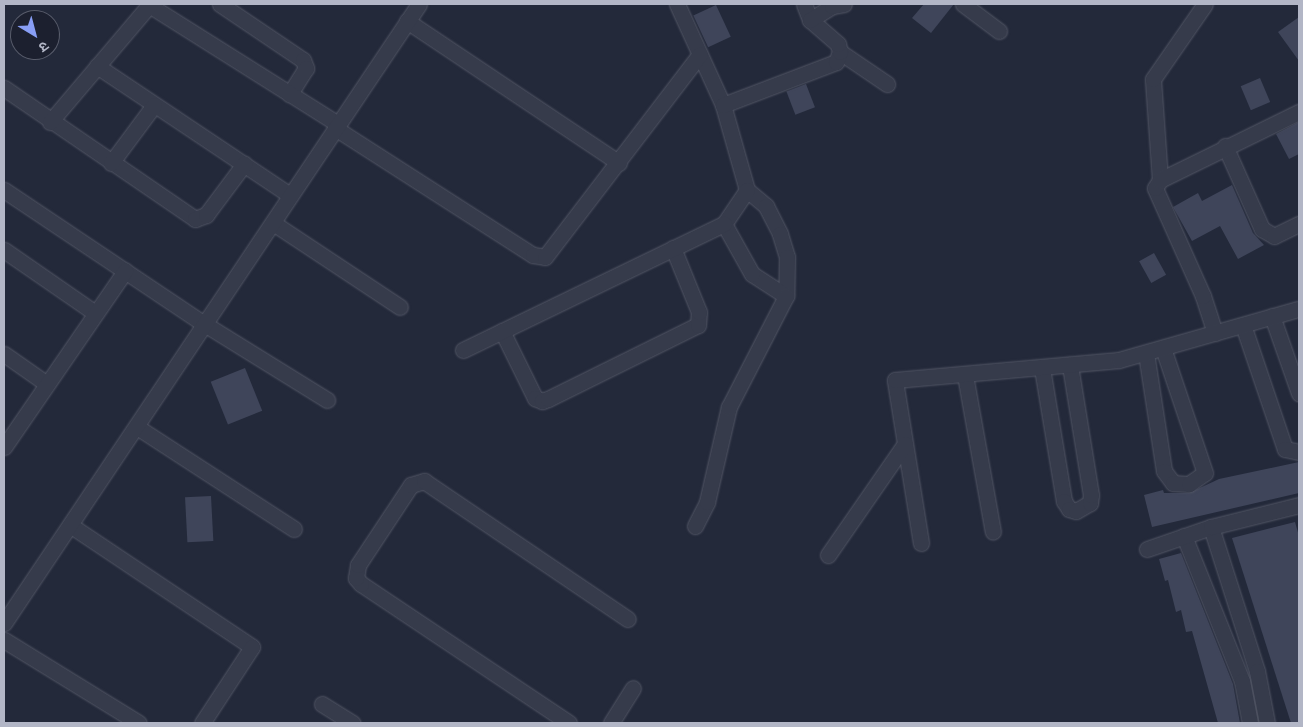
<!DOCTYPE html>
<meta charset="utf-8">
<style>
body{margin:0}
#map{position:relative;width:1303px;height:727px;overflow:hidden;background:#23293a;font-family:"Sofia Sans Condensed","Noto Sans Devanagari",sans-serif}
div>[style]{position:absolute}
.building>*{inset:0;background:#3f455a;transform-origin:0 0}
.roads{filter:drop-shadow(0 0 1px #525665) drop-shadow(0 0 1px #525665)}
.street>*{height:15px;margin:-7.5px;padding:0 7.5px;transform-origin:7.5px;border-radius:7.5px;background:#363b4b}
span{translate:-50% -50%;white-space:nowrap;text-align:center;line-height:1.15;-webkit-text-stroke:4px #1c202f;paint-order:stroke}
.frame{position:absolute;inset:0;border:5px solid #b2b6c6;pointer-events:none}
.north{position:absolute;left:10px;top:10px;width:50px;height:50px;box-sizing:border-box;background:#1c202f;border:1px solid #585c6b;border-radius:50%;rotate:143deg;font-size:14px;font-weight:700;line-height:20px;text-align:center;color:#b2b6c6}
.north::after{content:'';display:block;margin:auto;width:18px;height:22px;background:#889ef5;clip-path:polygon(50% 0,100% 100%,50% 72%,0 100%)}
</style>
<div id="map">
<div class="building">
<div style="clip-path:polygon(924px 4px,954px 4px,931px 33px,912px 18px)"></div>
<div style="left:716px;top:5px;width:35px;height:25px;rotate:65deg"></div>
<div style="clip-path:polygon(1299px 17px,1299px 61px,1278px 32px)"></div>
<div style="left:1260px;top:78px;width:26px;height:21px;rotate:67deg"></div>
<div style="left:806px;top:84px;width:25px;height:21px;rotate:69deg"></div>
<div style="clip-path:polygon(1299px 122px,1299px 154px,1289px 159px,1276px 134px)"></div>
<div style="clip-path:polygon(1232px 185px,1253px 233px,1264px 245px,1238px 259px,1220px 226px,1192px 241px,1173px 207px,1198px 193px,1202px 201px)"></div>
<div style="left:1154px;top:253px;width:25px;height:17px;rotate:61deg"></div>
<div style="left:245px;top:368px;width:46px;height:37px;rotate:68deg"></div>
<div style="clip-path:polygon(1299px 462px,1299px 493px,1152px 527px,1144px 495px,1163px 490px,1164px 493px,1189px 493px,1219px 479px)"></div>
<div style="left:211px;top:496px;width:45px;height:26px;rotate:87deg"></div>
<div style="clip-path:polygon(1295px 522px,1299px 536px,1299px 723px,1291px 723px,1232px 538px)"></div>
<div style="clip-path:polygon(1181px 553px,1233px 684px,1240px 723px,1218px 723px,1192px 631px,1186px 632px,1181px 610px,1176px 612px,1168px 580px,1165px 581px,1159px 559px)"></div>
</div>
<div class="roads">
<div class="street">
<div style="left:220px;top:4px;width:100px;rotate:34deg"></div>
<div style="left:303px;top:60px;width:9px;rotate:69deg"></div>
<div style="left:306px;top:68px;width:31px;rotate:122deg"></div>
<div style="left:677px;top:4px;width:111px;rotate:65.5deg"></div>
<div style="left:723px;top:105px;width:88px;rotate:74.2deg"></div>
<div style="left:747px;top:190px;width:25px;rotate:40deg"></div>
<div style="left:766px;top:206px;width:31px;rotate:63deg"></div>
<div style="left:780px;top:234px;width:24px;rotate:73deg"></div>
<div style="left:787px;top:257px;width:39px;rotate:91deg"></div>
<div style="left:786px;top:296px;width:40px;rotate:-147.1deg"></div>
<div style="left:752px;top:274px;width:57px;rotate:-119.2deg"></div>
<div style="left:724px;top:224px;width:41px;rotate:-55.9deg"></div>
<div style="left:804px;top:4px;width:17px;rotate:69deg"></div>
<div style="left:963px;top:4px;width:45px;rotate:36.9deg"></div>
<div style="left:149px;top:5px;width:223px;rotate:32.2deg"></div>
<div style="left:407px;top:21px;width:255px;rotate:33.8deg"></div>
<div style="left:840px;top:52px;width:57px;rotate:34.2deg"></div>
<div style="left:97px;top:66px;width:232px;rotate:33.8deg"></div>
<div style="left:4px;top:88px;width:232px;rotate:34.4deg"></div>
<div style="left:195px;top:219px;width:12px;rotate:-20deg"></div>
<div style="left:206px;top:215px;width:64px;rotate:-53.3deg"></div>
<div style="left:723px;top:105px;width:121px;rotate:-20.8deg"></div>
<div style="left:836px;top:62px;width:11px;rotate:-68deg"></div>
<div style="left:840px;top:52px;width:8px;rotate:-104deg"></div>
<div style="left:838px;top:44px;width:37px;rotate:-139deg"></div>
<div style="left:810px;top:20px;width:26px;rotate:-32deg"></div>
<div style="left:832px;top:6px;width:12px;rotate:-9deg"></div>
<div style="left:50px;top:122px;width:155px;rotate:-49.7deg"></div>
<div style="left:335px;top:128px;width:235px;rotate:32.7deg"></div>
<div style="left:533px;top:255px;width:12px;rotate:9deg"></div>
<div style="left:545px;top:257px;width:255px;rotate:-52.6deg"></div>
<div style="left:1225px;top:146px;width:91px;rotate:66deg"></div>
<div style="left:1262px;top:229px;width:14px;rotate:30deg"></div>
<div style="left:1274px;top:236px;width:28px;rotate:-26deg"></div>
<div style="left:111px;top:163px;width:72px;rotate:-53.4deg"></div>
<div style="left:1160px;top:180px;width:101px;rotate:-94deg"></div>
<div style="left:1153px;top:79px;width:91px;rotate:-55.3deg"></div>
<div style="left:4px;top:190px;width:239px;rotate:33.8deg"></div>
<div style="left:203px;top:323px;width:146px;rotate:31.8deg"></div>
<div style="left:273px;top:223px;width:152px;rotate:33.5deg"></div>
<div style="left:4px;top:250px;width:111px;rotate:34.7deg"></div>
<div style="left:1272px;top:316px;width:82px;rotate:70.7deg"></div>
<div style="left:1243px;top:325px;width:131px;rotate:71.3deg"></div>
<div style="left:1285px;top:449px;width:14px;rotate:12deg"></div>
<div style="left:502px;top:331px;width:75px;rotate:63.8deg"></div>
<div style="left:535px;top:398px;width:8px;rotate:23deg"></div>
<div style="left:542px;top:401px;width:6px;rotate:-18deg"></div>
<div style="left:548px;top:399px;width:167px;rotate:-26.3deg"></div>
<div style="left:698px;top:325px;width:13px;rotate:-86deg"></div>
<div style="left:699px;top:312px;width:69px;rotate:-112.1deg"></div>
<div style="left:1215px;top:333px;width:39px;rotate:-108deg"></div>
<div style="left:1203px;top:296px;width:118px;rotate:-114deg"></div>
<div style="left:1155px;top:188px;width:9px;rotate:-58deg"></div>
<div style="left:1160px;top:180px;width:155px;rotate:-26.1deg"></div>
<div style="left:463px;top:350px;width:290px;rotate:-25.8deg"></div>
<div style="left:1146px;top:353px;width:119px;rotate:81.3deg"></div>
<div style="left:1164px;top:471px;width:15px;rotate:53deg"></div>
<div style="left:1173px;top:483px;width:16px;rotate:4deg"></div>
<div style="left:1189px;top:484px;width:19px;rotate:-35deg"></div>
<div style="left:1205px;top:473px;width:132px;rotate:-108.6deg"></div>
<div style="left:4px;top:354px;width:52px;rotate:34.9deg"></div>
<div style="left:1042px;top:368px;width:135px;rotate:80.6deg"></div>
<div style="left:1064px;top:501px;width:9px;rotate:58deg"></div>
<div style="left:1069px;top:509px;width:7px;rotate:16deg"></div>
<div style="left:1076px;top:511px;width:16px;rotate:-30deg"></div>
<div style="left:1090px;top:503px;width:8px;rotate:-83deg"></div>
<div style="left:1091px;top:495px;width:132px;rotate:-99.2deg"></div>
<div style="left:965px;top:375px;width:159px;rotate:79.9deg"></div>
<div style="left:137px;top:427px;width:187px;rotate:33deg"></div>
<div style="left:4px;top:447px;width:214px;rotate:-55.5deg"></div>
<div style="left:70px;top:525px;width:219px;rotate:33.8deg"></div>
<div style="left:252px;top:647px;width:91px;rotate:123.3deg"></div>
<div style="left:695px;top:526px;width:27px;rotate:-63deg"></div>
<div style="left:707px;top:502px;width:98px;rotate:-77deg"></div>
<div style="left:729px;top:407px;width:125px;rotate:-62.8deg"></div>
<div style="left:1211px;top:527px;width:151px;rotate:72.3deg"></div>
<div style="left:1257px;top:671px;width:53px;rotate:79.1deg"></div>
<div style="left:1184px;top:536px;width:156px;rotate:68.2deg"></div>
<div style="left:1242px;top:681px;width:43px;rotate:79.2deg"></div>
<div style="left:921px;top:543px;width:165px;rotate:-99.1deg"></div>
<div style="left:895px;top:380px;width:225px;rotate:-5.1deg"></div>
<div style="left:1119px;top:360px;width:186px;rotate:-15.9deg"></div>
<div style="left:1147px;top:549px;width:68px;rotate:-19deg"></div>
<div style="left:1211px;top:527px;width:91px;rotate:-14deg"></div>
<div style="left:828px;top:555px;width:135px;rotate:-55.3deg"></div>
<div style="left:4px;top:623px;width:745px;rotate:-56.16deg"></div>
<div style="left:4px;top:640px;width:158px;rotate:31.6deg"></div>
<div style="left:322px;top:704px;width:36px;rotate:32deg"></div>
<div style="left:569px;top:723px;width:250px;rotate:-146.2deg"></div>
<div style="left:361px;top:584px;width:8px;rotate:-130deg"></div>
<div style="left:356px;top:578px;width:13px;rotate:-81deg"></div>
<div style="left:358px;top:565px;width:96px;rotate:-56.5deg"></div>
<div style="left:411px;top:485px;width:14px;rotate:-17deg"></div>
<div style="left:424px;top:481px;width:246px;rotate:34.1deg"></div>
<div style="left:611px;top:723px;width:41px;rotate:-57.8deg"></div>
</div>
</div>
<div class="frame"></div>
<div class="north">उ</div>
</div>
